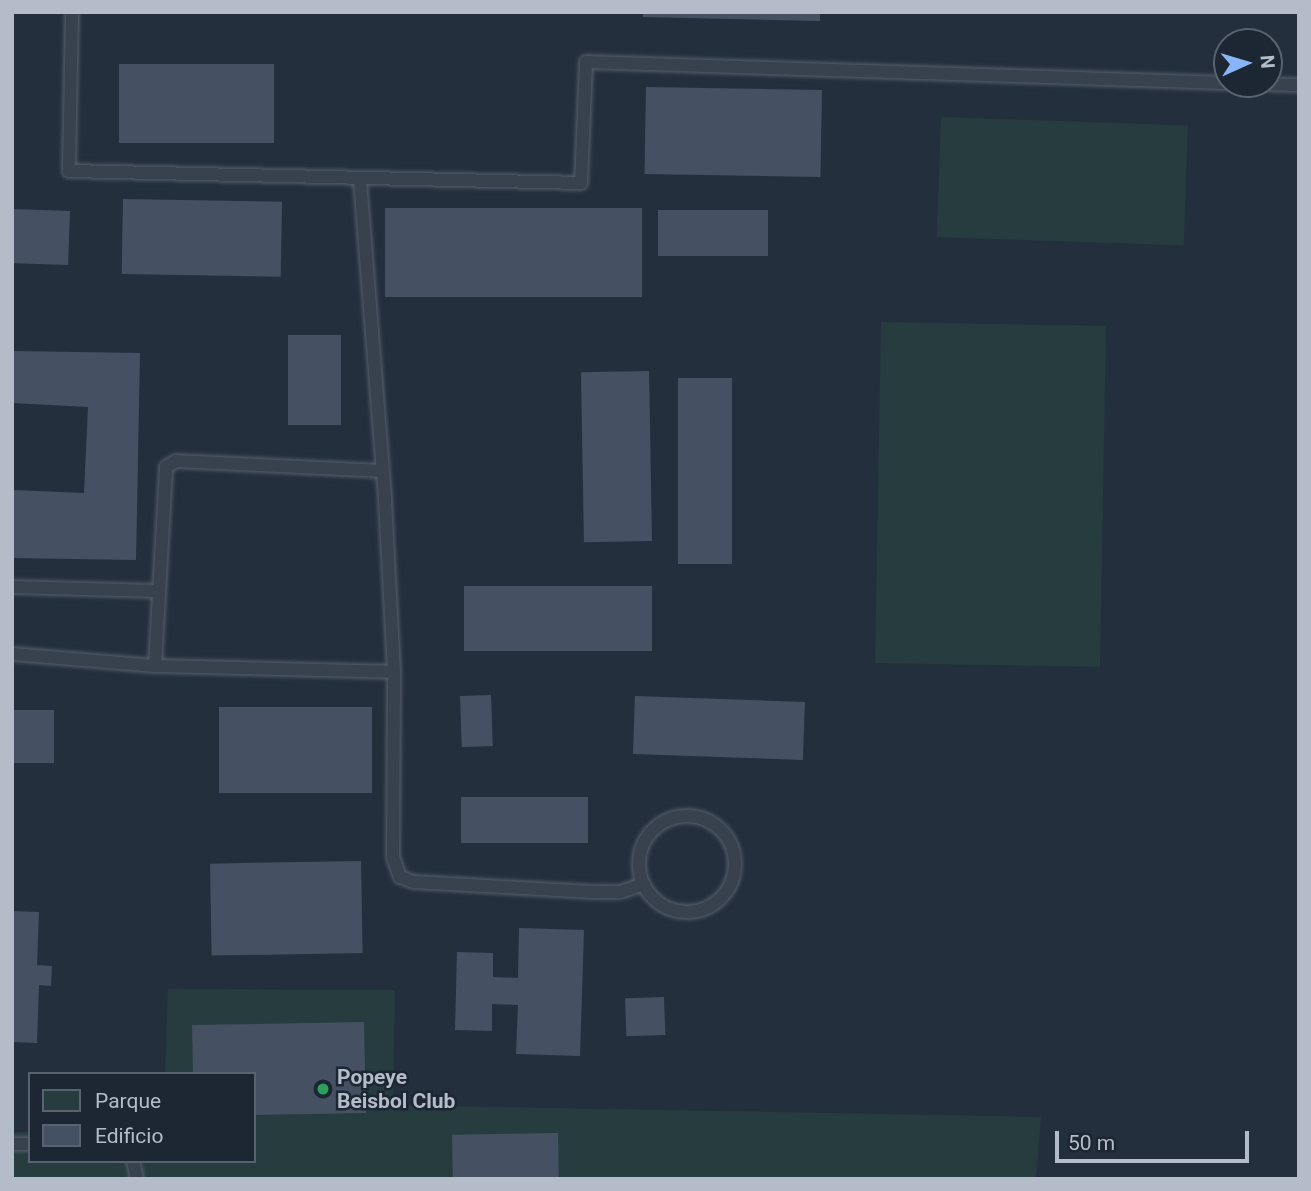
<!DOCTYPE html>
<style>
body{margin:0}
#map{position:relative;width:1311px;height:1191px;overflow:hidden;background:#242f3e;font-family:Roboto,sans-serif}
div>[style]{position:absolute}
.green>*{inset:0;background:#263c3f;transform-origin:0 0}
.building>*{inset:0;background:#455162;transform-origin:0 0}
.roads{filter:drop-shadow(0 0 2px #565f6c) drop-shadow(0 0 2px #565f6c)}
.lane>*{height:12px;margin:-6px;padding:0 6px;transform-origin:6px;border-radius:6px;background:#38414e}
.lane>.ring{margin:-6px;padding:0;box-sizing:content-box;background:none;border:12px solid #38414e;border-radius:50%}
.dots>*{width:19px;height:19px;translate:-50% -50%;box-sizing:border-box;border:4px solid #1d2633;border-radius:50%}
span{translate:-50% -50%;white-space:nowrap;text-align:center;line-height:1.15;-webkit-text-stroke:5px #1d2633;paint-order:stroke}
.poi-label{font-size:21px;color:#b4bcc9;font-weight:700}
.left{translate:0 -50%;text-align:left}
.frame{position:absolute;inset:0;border:14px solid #b4bcc9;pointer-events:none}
.legend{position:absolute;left:28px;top:1072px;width:228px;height:91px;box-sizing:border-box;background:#1d2633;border:2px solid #59626f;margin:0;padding:9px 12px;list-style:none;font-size:21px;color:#b4bcc9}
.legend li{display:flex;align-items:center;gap:14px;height:35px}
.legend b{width:35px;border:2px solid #59626f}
.north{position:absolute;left:1213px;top:28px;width:70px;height:70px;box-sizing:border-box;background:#1d2633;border:2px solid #59626f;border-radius:50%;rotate:86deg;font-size:19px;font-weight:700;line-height:28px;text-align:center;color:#b4bcc9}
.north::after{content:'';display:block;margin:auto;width:24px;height:32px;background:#8ab4f8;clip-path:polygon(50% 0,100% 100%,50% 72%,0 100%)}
.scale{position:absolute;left:1055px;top:1131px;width:194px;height:32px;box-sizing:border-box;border:4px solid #b4bcc9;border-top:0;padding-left:9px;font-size:21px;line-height:24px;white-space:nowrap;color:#b4bcc9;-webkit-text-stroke:5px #1d2633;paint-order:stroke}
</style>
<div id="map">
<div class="green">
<div style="left:941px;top:117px;width:247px;height:120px;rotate:2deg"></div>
<div style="left:881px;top:322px;width:225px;height:341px;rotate:1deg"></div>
<div style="clip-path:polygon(168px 989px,395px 990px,393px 1105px,1041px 1117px,1036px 1179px,12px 1179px,12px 1132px,30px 1132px,30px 1161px,254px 1161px,254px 1074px,165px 1074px)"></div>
</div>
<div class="building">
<div style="clip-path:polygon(643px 12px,820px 12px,820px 21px,643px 17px)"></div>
<div style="left:119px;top:64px;width:155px;height:79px"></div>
<div style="left:646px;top:87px;width:176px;height:87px;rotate:1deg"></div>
<div style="left:123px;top:199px;width:159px;height:75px;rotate:1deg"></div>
<div style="left:385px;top:208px;width:257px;height:89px"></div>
<div style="left:12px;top:209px;width:58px;height:54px;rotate:2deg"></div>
<div style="left:658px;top:210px;width:110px;height:46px"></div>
<div style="left:288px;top:335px;width:53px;height:90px"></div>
<div style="clip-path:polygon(12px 351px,140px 353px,136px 560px,12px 558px,12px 490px,84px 493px,88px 407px,12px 403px)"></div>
<div style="left:649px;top:371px;width:170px;height:68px;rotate:89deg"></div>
<div style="left:678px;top:378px;width:54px;height:186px"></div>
<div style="left:464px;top:586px;width:188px;height:65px"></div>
<div style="left:491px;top:695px;width:51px;height:31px;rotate:88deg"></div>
<div style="left:635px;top:696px;width:170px;height:58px;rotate:2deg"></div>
<div style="left:219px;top:707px;width:153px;height:86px"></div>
<div style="left:12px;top:710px;width:42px;height:53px"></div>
<div style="left:461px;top:797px;width:127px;height:46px"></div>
<div style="left:361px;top:861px;width:92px;height:151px;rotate:89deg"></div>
<div style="clip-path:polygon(12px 911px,39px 912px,37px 965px,52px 966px,51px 986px,39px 985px,37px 1043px,12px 1042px)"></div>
<div style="clip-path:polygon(519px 928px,584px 930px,580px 1056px,516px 1054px,518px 1005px,492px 1004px,492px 1031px,455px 1030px,457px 952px,493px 953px,493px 977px,518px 978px)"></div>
<div style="left:664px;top:997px;width:38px;height:39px;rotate:88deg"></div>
<div style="clip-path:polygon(364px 1022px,366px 1113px,254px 1115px,254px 1074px,193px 1074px,192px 1025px)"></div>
<div style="left:558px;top:1133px;width:46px;height:106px;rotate:89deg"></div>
</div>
<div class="roads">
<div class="lane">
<div style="left:72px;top:12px;width:159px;rotate:91.1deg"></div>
<div style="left:69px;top:171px;width:512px;rotate:1.34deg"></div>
<div style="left:581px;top:183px;width:121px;rotate:-87.6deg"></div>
<div style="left:586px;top:62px;width:641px;rotate:1.88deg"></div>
<div style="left:1264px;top:84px;width:35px;rotate:2deg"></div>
<div style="left:360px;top:180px;width:321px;rotate:85.5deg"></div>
<div style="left:385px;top:500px;width:172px;rotate:87deg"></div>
<div style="left:394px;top:672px;width:185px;rotate:90.3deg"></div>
<div style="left:393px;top:857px;width:21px;rotate:71deg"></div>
<div style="left:400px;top:877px;width:15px;rotate:20deg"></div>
<div style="left:414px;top:882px;width:179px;rotate:3.2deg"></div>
<div style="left:593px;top:892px;width:27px"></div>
<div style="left:620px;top:892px;width:25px;rotate:-18deg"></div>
<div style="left:12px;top:587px;width:144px;rotate:1.6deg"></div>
<div style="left:12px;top:654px;width:144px;rotate:4.8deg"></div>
<div style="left:155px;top:666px;width:239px;rotate:1.4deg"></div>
<div style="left:155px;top:666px;width:199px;rotate:-86.8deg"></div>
<div style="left:166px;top:467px;width:12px;rotate:-31deg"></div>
<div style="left:176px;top:461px;width:206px;rotate:2.8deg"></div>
<div class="ring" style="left:639px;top:816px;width:84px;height:84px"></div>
<div style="left:12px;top:1144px;width:18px"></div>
<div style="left:133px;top:1161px;width:18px;rotate:77deg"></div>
</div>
</div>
<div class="dots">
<div style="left:323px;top:1089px;background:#2e9e5b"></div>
</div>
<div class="poi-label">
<span class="left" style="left:337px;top:1089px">Popeye<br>Beisbol Club</span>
</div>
<div class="frame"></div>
<ul class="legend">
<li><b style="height:19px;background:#263c3f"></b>Parque</li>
<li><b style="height:19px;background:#455162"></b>Edificio</li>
</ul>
<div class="north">N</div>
<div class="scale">50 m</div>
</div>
